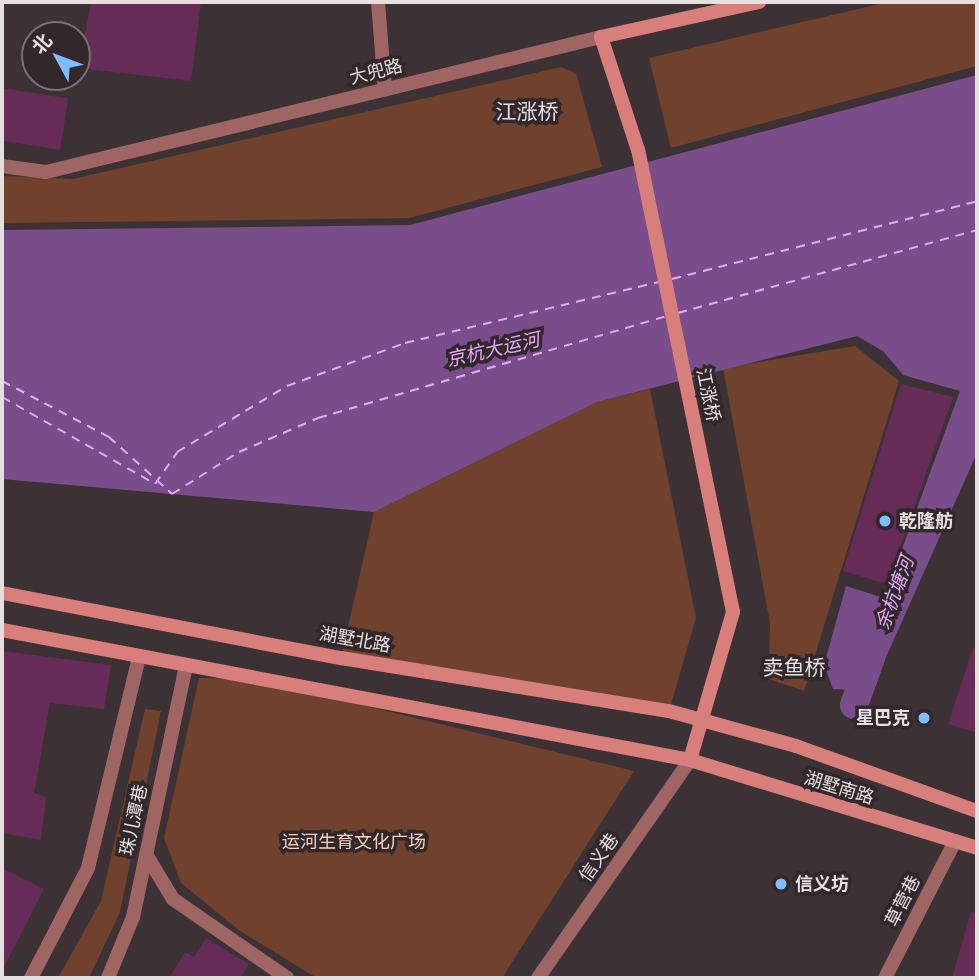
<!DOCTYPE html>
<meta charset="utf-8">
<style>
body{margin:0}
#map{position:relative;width:979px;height:980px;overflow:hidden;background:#3c3235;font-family:Quicksand,"Noto Sans SC",sans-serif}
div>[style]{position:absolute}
.green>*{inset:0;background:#70422d}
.water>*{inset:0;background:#794d89}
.canal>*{height:28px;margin:-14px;padding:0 14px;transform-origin:14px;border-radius:14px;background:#794d89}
.ferry>*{height:2px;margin-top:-1px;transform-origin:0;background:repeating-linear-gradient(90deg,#e5a7fd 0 9px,transparent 0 16px)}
.building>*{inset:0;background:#672b58;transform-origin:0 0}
.lane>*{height:14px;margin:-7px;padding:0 7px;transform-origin:7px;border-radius:7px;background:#9e6563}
.street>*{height:14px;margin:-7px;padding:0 7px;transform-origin:7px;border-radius:7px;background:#9e6563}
.secondary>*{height:14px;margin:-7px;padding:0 7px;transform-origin:7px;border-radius:7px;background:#d87e7b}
.dots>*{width:19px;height:19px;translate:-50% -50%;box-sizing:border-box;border:4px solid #32282b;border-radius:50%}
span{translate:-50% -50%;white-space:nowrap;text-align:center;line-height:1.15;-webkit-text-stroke:7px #32282b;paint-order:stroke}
.street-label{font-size:18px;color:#e5dfe0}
.poi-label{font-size:18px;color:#e5dfe0;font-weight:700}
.left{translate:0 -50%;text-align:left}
.right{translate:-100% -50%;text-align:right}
.park-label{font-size:18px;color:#f8cebc}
.water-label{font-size:19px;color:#e5a7fd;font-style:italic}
.quarter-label{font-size:21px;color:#e5dfe0}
.frame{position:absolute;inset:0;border:4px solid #e5dfe0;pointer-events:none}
.north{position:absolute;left:21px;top:21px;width:70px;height:70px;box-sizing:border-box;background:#32282b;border:2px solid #7a7173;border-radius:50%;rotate:311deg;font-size:19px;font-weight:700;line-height:28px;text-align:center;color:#e5dfe0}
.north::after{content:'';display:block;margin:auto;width:24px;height:32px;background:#81bcfa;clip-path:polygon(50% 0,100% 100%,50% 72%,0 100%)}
</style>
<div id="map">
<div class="green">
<div style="clip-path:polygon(888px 2px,977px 2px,977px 66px,671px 148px,649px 58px)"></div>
<div style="clip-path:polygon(561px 67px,576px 73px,602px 167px,409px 218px,2px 223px,2px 176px,73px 179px)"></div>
<div style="clip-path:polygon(855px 346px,899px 381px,804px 691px,769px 679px,770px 623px,723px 368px)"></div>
<div style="clip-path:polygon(650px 389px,696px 618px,669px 711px,341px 658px,374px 512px,597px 402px)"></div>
<div style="clip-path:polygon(199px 678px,255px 679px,634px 771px,502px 978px,317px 978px,240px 931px,181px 883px,164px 838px)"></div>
<div style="clip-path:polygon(145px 709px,161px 711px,120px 912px,89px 978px,58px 978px,101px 901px)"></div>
</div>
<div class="water">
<div style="clip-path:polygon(977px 75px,977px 453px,871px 691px,833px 689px,824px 665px,846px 586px,884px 598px,960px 391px,903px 375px,883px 351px,857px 336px,597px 402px,374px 512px,2px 479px,2px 230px,410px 225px)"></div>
</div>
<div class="canal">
<div style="left:854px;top:705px;width:53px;rotate:-70.2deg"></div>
</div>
<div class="ferry">
<div style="left:672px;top:279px;width:315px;rotate:-14.3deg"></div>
<div style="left:678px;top:313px;width:310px;rotate:-15.5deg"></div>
<div style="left:2px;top:381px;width:121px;rotate:27.6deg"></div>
<div style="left:109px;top:437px;width:85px;rotate:42.1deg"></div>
<div style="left:172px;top:494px;width:79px;rotate:-32.1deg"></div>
<div style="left:239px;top:452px;width:86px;rotate:-23.3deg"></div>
<div style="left:318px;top:418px;width:363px;rotate:-16.3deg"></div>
<div style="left:2px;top:397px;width:176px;rotate:29.6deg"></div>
<div style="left:155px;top:484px;width:39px;rotate:-55deg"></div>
<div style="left:177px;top:452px;width:128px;rotate:-31deg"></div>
<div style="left:287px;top:386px;width:126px;rotate:-20deg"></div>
<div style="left:405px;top:343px;width:262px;rotate:-13.5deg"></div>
</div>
<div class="building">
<div style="clip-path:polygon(91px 2px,201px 2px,191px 81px,79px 68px)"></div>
<div style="left:2px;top:88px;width:67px;height:52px;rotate:9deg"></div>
<div style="clip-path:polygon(901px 384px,953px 397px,887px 584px,843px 571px)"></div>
<div style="clip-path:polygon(973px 648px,977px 649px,977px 733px,948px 724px)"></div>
<div style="clip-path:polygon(2px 651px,111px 665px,104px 709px,50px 703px,34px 793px,46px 797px,41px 840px,2px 833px)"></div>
<div style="clip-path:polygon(2px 868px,44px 889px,2px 971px)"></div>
<div style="clip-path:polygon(971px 912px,977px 913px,977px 978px,952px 978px)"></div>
<div style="clip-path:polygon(206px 938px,249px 964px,240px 978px,169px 978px,185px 952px,194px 957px)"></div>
</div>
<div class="lane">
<div style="left:378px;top:2px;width:88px;rotate:85.5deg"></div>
<div style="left:147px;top:856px;width:50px;rotate:58.8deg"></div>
<div style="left:173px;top:899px;width:139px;rotate:34.7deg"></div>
<div style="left:31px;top:978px;width:124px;rotate:-62.6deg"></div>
<div style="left:88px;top:868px;width:217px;rotate:-76.4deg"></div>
</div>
<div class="street">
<div style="left:2px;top:166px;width:44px;rotate:7.8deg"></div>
<div style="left:46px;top:172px;width:571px;rotate:-13.67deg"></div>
<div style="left:108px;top:978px;width:66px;rotate:-67.7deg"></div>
<div style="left:133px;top:917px;width:257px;rotate:-78.1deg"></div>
<div style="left:538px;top:978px;width:266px;rotate:-55.1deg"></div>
<div style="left:885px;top:978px;width:154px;rotate:-62.9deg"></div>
</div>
<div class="secondary">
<div style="left:2px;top:593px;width:345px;rotate:10.9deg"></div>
<div style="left:341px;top:658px;width:332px;rotate:9.2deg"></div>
<div style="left:669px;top:711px;width:132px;rotate:15.4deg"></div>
<div style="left:796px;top:746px;width:192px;rotate:19.8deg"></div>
<div style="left:2px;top:630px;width:700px;rotate:10.7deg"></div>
<div style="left:690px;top:760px;width:300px;rotate:17deg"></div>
<div style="left:690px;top:760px;width:154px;rotate:-73.8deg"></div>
<div style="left:733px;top:612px;width:472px;rotate:-101.6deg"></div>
<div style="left:638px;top:150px;width:119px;rotate:-108.1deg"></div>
<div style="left:601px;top:37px;width:162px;rotate:-12.5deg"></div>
</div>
<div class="dots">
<div style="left:885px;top:521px;background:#81bcfa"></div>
<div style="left:924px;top:718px;background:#81bcfa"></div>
<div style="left:781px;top:884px;background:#81bcfa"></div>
</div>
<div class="street-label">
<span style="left:376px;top:72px;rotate:-14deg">大兜路</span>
<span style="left:708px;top:395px;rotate:78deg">江涨桥</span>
<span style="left:355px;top:640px;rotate:10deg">湖墅北路</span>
<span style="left:839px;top:788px;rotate:17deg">湖墅南路</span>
<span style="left:134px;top:820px;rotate:-78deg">珠儿潭巷</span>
<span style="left:599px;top:858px;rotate:-55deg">信义巷</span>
<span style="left:903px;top:901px;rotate:-63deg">草营巷</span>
</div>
<div class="poi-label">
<span class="left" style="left:899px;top:521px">乾隆舫</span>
<span class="right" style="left:910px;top:718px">星巴克</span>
<span class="left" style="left:795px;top:884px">信义坊</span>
</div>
<div class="park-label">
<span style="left:354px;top:842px">运河生育文化广场</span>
</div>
<div class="water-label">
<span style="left:493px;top:350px;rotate:-13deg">京杭大运河</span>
<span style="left:895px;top:593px;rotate:-70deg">余杭塘河</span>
</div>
<div class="quarter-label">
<span style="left:527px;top:111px">江涨桥</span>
<span style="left:794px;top:667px">卖鱼桥</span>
</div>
<div class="frame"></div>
<div class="north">北</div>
</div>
